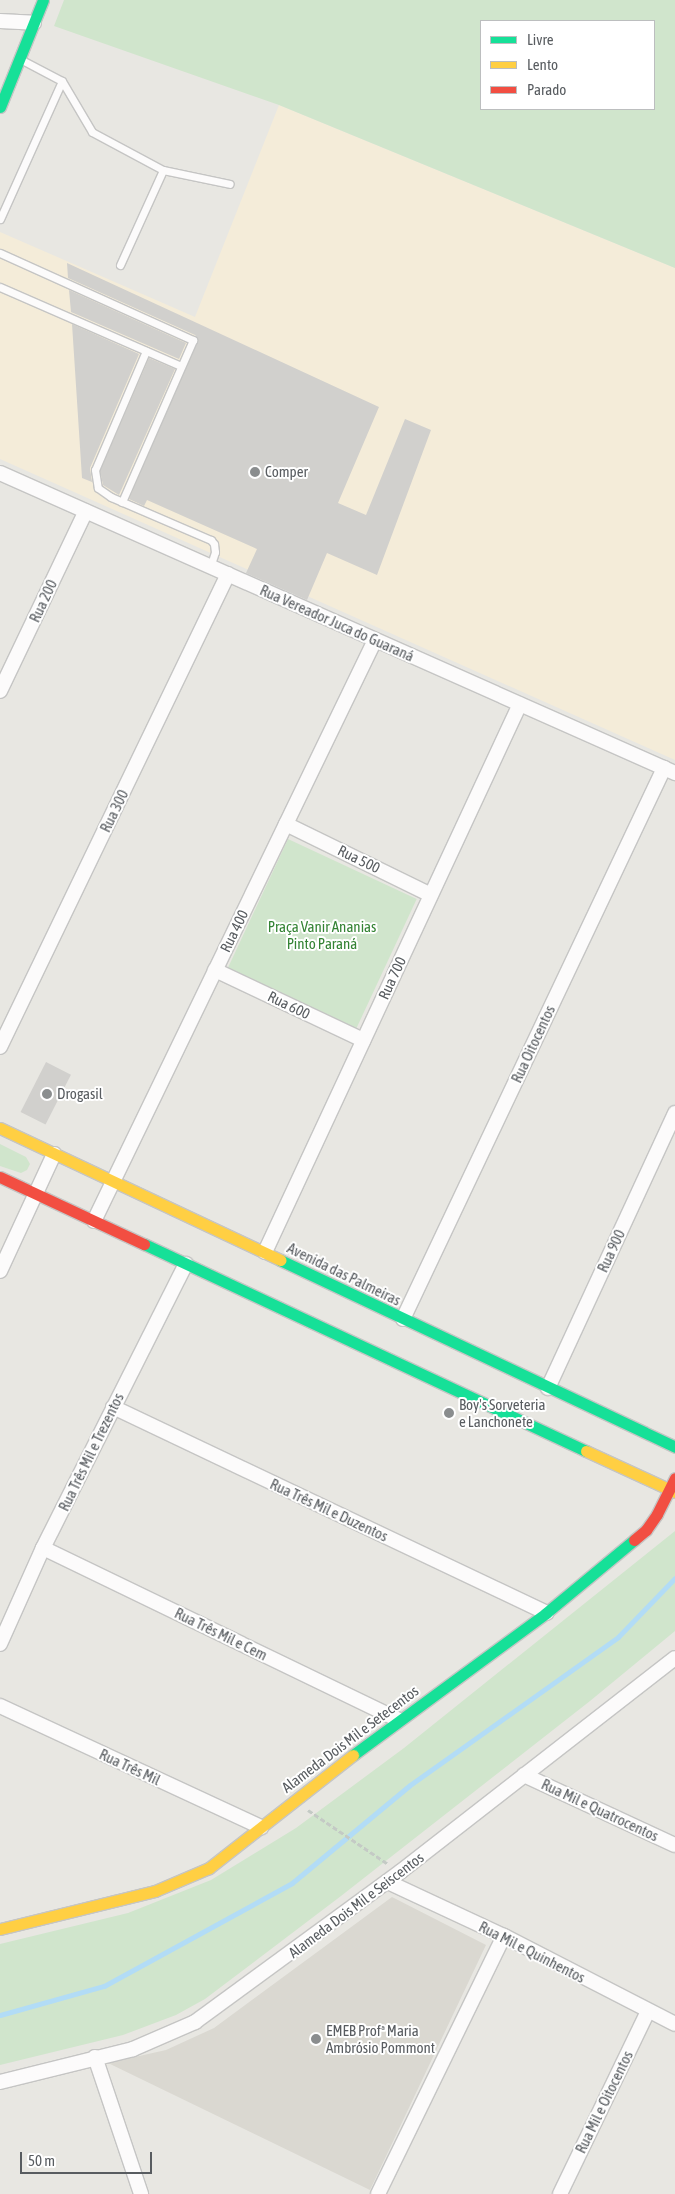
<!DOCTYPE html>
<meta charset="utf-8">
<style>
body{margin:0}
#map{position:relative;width:675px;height:2194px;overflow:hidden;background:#e8e7e2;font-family:"Asap Condensed",sans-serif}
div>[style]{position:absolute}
.commercial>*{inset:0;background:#f4ecd9}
.education>*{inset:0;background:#dad8d1}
.green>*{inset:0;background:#d0e5cc;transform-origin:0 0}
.stream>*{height:5px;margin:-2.5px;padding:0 2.5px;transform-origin:2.5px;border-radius:2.5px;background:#b2dcf6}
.building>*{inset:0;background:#d1d0cd;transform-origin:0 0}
.path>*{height:3px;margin-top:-1.5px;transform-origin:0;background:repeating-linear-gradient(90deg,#c4cac5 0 5px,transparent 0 7.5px)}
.roads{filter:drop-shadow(1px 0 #c5c5c4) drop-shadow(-1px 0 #c5c5c4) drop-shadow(0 1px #c5c5c4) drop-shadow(0 -1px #c5c5c4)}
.lane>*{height:7px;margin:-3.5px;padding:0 3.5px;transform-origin:3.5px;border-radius:3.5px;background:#fcfbfb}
.street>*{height:14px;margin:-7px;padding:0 7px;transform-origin:7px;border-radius:7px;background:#fcfbfb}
.fast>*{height:11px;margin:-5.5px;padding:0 5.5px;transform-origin:5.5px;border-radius:5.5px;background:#16e098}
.slow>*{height:11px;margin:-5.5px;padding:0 5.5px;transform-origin:5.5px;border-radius:5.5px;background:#ffcf43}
.jam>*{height:11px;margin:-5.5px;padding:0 5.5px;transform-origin:5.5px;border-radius:5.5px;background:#f24e42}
.dots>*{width:14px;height:14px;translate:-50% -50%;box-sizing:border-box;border:2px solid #fff;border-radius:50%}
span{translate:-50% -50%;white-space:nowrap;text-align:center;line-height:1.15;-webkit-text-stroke:4px #fff;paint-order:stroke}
.poi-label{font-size:15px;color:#585c60}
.left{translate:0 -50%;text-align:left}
.street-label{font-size:15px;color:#585c60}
.park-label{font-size:15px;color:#348334}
.legend{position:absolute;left:480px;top:20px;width:175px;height:90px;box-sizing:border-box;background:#fff;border:1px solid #bcbebf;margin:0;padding:6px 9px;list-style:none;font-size:15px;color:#585c60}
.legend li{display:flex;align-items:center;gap:10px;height:25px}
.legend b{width:25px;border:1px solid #bcbebf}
.scale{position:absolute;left:20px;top:2152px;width:132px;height:22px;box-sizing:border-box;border:2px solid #585c60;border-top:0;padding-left:6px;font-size:15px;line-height:18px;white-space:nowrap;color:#585c60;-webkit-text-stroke:4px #fff;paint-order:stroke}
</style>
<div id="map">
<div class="commercial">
<div style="clip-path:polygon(279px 105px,675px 268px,675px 760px,0 459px,0 232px,195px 317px)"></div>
</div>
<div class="education">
<div style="clip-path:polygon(392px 1897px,486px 1945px,370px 2190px,108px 2063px,166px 2050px,214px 2028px)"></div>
</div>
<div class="green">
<div style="clip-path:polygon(evenodd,64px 0,675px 0,675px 268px,279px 105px,54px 26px,64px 0,481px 21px,654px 21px,654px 109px,481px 109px,481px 21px)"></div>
<div style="left:288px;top:839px;width:142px;height:144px;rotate:25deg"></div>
<div style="clip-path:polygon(0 1144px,26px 1157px,30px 1164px,27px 1170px,21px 1173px,0 1166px)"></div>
<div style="clip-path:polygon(675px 1531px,675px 1631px,590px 1701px,341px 1896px,205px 1999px,176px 2015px,123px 2035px,0 2065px,0 1944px,128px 1913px,211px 1880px,296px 1828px,404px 1748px)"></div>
</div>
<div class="stream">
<div style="left:0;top:2015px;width:108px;rotate:-15.6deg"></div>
<div style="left:104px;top:1986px;width:214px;rotate:-28.7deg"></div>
<div style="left:292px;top:1883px;width:153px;rotate:-39.7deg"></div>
<div style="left:410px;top:1785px;width:255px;rotate:-35.4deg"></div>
<div style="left:618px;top:1637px;width:82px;rotate:-46deg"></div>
</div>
<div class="building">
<div style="clip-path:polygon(67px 263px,379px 407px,338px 503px,366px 515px,405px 419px,431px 430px,377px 575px,327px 553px,307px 600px,246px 573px,257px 549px,147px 500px,144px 506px,129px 499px,198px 339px,195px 335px,68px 278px)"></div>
<div style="clip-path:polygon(69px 290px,186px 343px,179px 359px,71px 312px)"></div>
<div style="clip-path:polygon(72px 324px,139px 354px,90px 468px,92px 482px,82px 478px)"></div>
<div style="clip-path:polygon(149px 358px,175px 369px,119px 495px,103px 485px,100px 471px)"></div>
<div style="left:46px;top:1062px;width:28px;height:56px;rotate:27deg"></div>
</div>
<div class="path">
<div style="left:308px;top:1810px;width:97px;rotate:34deg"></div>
</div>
<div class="roads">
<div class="lane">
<div style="left:20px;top:59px;width:47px;rotate:27.6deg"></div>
<div style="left:62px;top:81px;width:59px;rotate:59.5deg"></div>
<div style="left:92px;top:132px;width:81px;rotate:28.2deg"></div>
<div style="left:163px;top:170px;width:68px;rotate:11.8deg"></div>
<div style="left:0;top:219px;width:151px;rotate:-65.8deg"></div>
<div style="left:0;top:253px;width:212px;rotate:24.3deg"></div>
<div style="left:193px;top:340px;width:177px;rotate:113.7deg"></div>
<div style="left:120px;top:265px;width:104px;rotate:-65.6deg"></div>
<div style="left:0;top:287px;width:197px;rotate:23.6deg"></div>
<div style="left:146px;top:351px;width:129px;rotate:113.2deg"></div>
<div style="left:95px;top:470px;width:18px;rotate:81deg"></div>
<div style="left:98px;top:488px;width:16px;rotate:35deg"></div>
<div style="left:111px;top:497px;width:109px;rotate:23.3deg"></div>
<div style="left:211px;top:540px;width:5px;rotate:53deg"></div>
<div style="left:214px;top:544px;width:8px;rotate:83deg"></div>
<div style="left:215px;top:552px;width:16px;rotate:108deg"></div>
</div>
<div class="street">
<div style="left:0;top:21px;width:34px;rotate:3deg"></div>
<div style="left:0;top:473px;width:739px;rotate:23.96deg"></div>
<div style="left:0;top:691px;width:199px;rotate:-64.5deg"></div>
<div style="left:286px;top:824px;width:161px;rotate:26.1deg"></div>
<div style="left:215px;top:970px;width:164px;rotate:25.3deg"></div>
<div style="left:0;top:1047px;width:525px;rotate:-64.26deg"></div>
<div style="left:94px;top:1221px;width:645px;rotate:-64.19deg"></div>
<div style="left:265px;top:1252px;width:604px;rotate:-65.05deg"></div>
<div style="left:0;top:1271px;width:129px;rotate:-65.2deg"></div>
<div style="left:403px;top:1319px;width:610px;rotate:-64.65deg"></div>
<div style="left:548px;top:1388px;width:303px;rotate:-65.2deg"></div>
<div style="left:113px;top:1407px;width:480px;rotate:25.4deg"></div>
<div style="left:43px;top:1548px;width:395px;rotate:25.8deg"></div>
<div style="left:0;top:1644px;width:105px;rotate:-65.9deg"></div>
<div style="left:43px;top:1548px;width:318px;rotate:-63.3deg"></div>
<div style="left:0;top:1706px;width:288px;rotate:24.9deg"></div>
<div style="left:524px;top:1775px;width:166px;rotate:24.9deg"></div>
<div style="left:388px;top:1882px;width:128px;rotate:25deg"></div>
<div style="left:504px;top:1936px;width:192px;rotate:27.2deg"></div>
<div style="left:95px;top:2057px;width:145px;rotate:71.4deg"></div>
<div style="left:0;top:2082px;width:137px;rotate:-13.9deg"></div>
<div style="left:133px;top:2049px;width:68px;rotate:-23.5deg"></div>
<div style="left:195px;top:2022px;width:254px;rotate:-36.2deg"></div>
<div style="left:400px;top:1872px;width:348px;rotate:-37.9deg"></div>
<div style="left:378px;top:2194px;width:287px;rotate:-64deg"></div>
<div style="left:560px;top:2194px;width:203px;rotate:-64.3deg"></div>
</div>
<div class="fast">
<div style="left:0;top:107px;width:115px;rotate:-68.1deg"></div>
<div style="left:144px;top:1244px;width:488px;rotate:25.1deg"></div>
<div style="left:280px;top:1260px;width:437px;rotate:25.3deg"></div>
<div style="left:353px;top:1755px;width:240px;rotate:-36.3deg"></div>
<div style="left:546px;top:1613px;width:114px;rotate:-39.7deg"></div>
</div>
<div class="slow">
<div style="left:0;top:1128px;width:310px;rotate:25.2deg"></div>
<div style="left:586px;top:1451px;width:98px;rotate:24.7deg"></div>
<div style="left:0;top:1929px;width:160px;rotate:-13.8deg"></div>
<div style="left:155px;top:1891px;width:59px;rotate:-23.1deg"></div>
<div style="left:209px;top:1868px;width:183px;rotate:-38.1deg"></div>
</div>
<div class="jam">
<div style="left:0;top:1177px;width:159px;rotate:25deg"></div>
<div style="left:634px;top:1540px;width:16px;rotate:-40deg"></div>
<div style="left:646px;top:1530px;width:19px;rotate:-55deg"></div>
<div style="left:657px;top:1514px;width:40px;rotate:-63.4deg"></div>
</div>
</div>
<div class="dots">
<div style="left:255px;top:472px;background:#8a8d8e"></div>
<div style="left:47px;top:1094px;background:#8a8d8e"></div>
<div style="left:449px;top:1413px;background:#8a8d8e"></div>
<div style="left:316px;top:2039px;background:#8a8d8e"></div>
</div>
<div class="poi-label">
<span class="left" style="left:265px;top:472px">Comper</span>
<span class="left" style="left:57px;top:1094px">Drogasil</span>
<span class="left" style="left:459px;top:1413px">Boy's Sorveteria<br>e Lanchonete</span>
<span class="left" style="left:326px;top:2039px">EMEB Profª Maria<br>Ambrósio Pommont</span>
</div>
<div class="street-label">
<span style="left:43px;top:601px;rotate:-65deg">Rua 200</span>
<span style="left:337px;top:623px;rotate:24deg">Rua Vereador Juca do Guaraná</span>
<span style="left:114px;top:811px;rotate:-64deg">Rua 300</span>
<span style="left:359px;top:859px;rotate:26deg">Rua 500</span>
<span style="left:234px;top:931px;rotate:-64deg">Rua 400</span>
<span style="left:392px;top:978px;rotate:-65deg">Rua 700</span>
<span style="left:289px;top:1005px;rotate:26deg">Rua 600</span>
<span style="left:533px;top:1044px;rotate:-65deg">Rua Oitocentos</span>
<span style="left:611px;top:1251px;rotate:-65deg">Rua 900</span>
<span style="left:344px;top:1274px;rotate:26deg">Avenida das Palmeiras</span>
<span style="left:91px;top:1452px;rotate:-64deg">Rua Três Mil e Trezentos</span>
<span style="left:329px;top:1510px;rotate:25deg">Rua Três Mil e Duzentos</span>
<span style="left:221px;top:1634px;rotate:26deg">Rua Três Mil e Cem</span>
<span style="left:350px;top:1739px;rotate:-37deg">Alameda Dois Mil e Setecentos</span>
<span style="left:130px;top:1767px;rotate:25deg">Rua Três Mil</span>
<span style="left:600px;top:1810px;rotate:25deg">Rua Mil e Quatrocentos</span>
<span style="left:356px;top:1905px;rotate:-37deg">Alameda Dois Mil e Seiscentos</span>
<span style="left:532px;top:1952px;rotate:27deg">Rua Mil e Quinhentos</span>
<span style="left:604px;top:2102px;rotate:-64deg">Rua Mil e Oitocentos</span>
</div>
<div class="park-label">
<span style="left:322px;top:935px">Praça Vanir Ananias<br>Pinto Paraná</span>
</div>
<ul class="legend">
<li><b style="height:6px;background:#16e098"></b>Livre</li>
<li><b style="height:6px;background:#ffcf43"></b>Lento</li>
<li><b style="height:6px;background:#f24e42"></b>Parado</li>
</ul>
<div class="scale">50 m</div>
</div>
